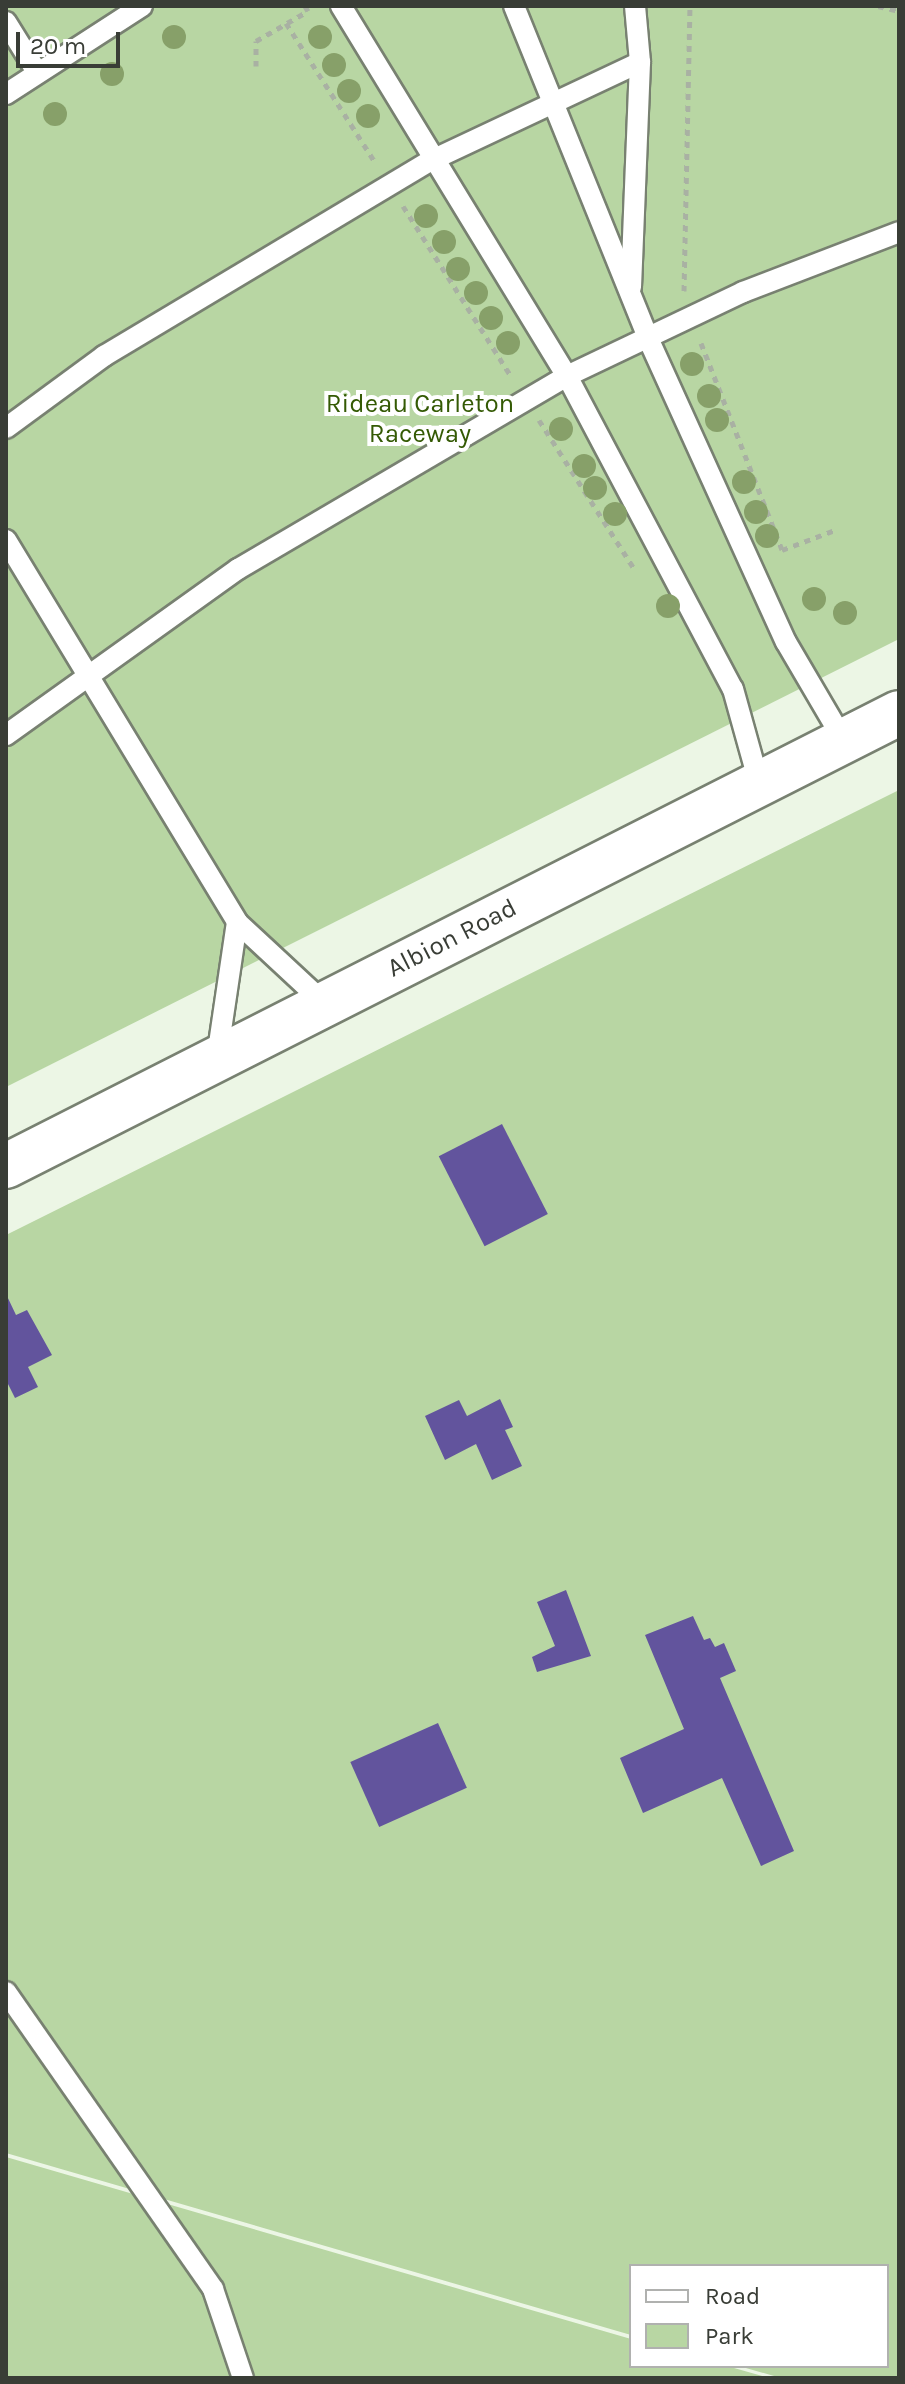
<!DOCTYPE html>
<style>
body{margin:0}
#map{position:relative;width:905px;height:2384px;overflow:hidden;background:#ecf6e5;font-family:Karla,sans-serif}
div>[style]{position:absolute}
.green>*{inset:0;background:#b8d6a3}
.building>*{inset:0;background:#62549d;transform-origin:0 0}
.path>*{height:5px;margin-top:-2.5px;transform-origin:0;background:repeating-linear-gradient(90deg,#a9b1a3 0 6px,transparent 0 12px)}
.roads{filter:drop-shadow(2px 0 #788171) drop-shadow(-2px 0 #788171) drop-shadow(0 2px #788171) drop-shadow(0 -2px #788171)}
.lane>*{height:20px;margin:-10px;padding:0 10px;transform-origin:10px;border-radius:10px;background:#fff}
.secondary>*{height:44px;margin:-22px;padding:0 22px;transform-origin:22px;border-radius:22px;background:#fff}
.trees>*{width:24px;height:24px;margin:-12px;border-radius:50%;background:#87a069}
span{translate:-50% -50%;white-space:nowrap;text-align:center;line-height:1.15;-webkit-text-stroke:8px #fff;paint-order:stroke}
.park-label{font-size:26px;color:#345a04}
.street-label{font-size:26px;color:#393d36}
.frame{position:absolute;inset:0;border:8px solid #393d36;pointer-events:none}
.legend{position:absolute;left:629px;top:2264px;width:260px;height:104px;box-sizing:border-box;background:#fff;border:2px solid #b0b1af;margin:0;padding:10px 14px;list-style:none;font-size:24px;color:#393d36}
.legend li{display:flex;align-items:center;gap:16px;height:40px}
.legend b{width:40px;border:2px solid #b0b1af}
.scale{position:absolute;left:16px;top:32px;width:104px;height:36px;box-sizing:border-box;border:4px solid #393d36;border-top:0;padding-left:10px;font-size:24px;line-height:28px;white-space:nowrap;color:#393d36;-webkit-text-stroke:6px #fff;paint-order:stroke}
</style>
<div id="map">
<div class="green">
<div style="clip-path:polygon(6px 6px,899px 6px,899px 639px,6px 1087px)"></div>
<div style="clip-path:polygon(899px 790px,899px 2378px,781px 2378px,739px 2366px,887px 2366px,887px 2266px,631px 2266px,631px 2335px,6px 2153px,6px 1235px)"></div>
<div style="clip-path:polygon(6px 2157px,631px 2339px,631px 2366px,727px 2366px,769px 2378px,6px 2378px)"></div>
</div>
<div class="building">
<div style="left:502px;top:1124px;width:101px;height:71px;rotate:63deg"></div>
<div style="clip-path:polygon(6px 1294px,16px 1315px,27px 1310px,52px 1355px,28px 1367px,38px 1387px,15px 1398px,6px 1380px)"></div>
<div style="clip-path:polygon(500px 1399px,513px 1427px,505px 1430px,522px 1466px,492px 1480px,476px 1444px,445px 1460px,425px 1416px,459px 1400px,467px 1416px)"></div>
<div style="clip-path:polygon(566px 1590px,591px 1656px,537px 1672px,532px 1657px,555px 1646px,537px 1602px)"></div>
<div style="clip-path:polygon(693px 1616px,704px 1640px,710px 1638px,715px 1647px,724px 1643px,736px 1671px,720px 1678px,794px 1851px,761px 1866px,722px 1778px,643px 1813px,620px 1758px,684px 1729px,645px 1635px)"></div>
<div style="left:438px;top:1723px;width:71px;height:96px;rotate:66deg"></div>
</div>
<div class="path">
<div style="left:878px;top:6px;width:22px;rotate:13deg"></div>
<div style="left:286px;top:23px;width:167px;rotate:57.4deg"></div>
<div style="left:256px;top:66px;width:25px;rotate:-90deg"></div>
<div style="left:256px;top:41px;width:60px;rotate:-30deg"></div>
<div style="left:308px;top:11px;width:6px;rotate:-121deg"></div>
<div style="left:403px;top:206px;width:201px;rotate:57.6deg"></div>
<div style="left:684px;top:291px;width:285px;rotate:-88.8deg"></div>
<div style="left:701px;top:343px;width:222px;rotate:68.6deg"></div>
<div style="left:782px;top:550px;width:57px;rotate:-20.7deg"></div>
<div style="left:539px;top:420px;width:178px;rotate:57.4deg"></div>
</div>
<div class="roads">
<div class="lane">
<div style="left:341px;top:6px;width:434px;rotate:58.6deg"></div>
<div style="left:567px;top:376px;width:354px;rotate:62.1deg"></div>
<div style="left:733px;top:689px;width:98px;rotate:74.5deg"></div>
<div style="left:514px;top:6px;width:356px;rotate:68deg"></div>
<div style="left:647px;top:336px;width:336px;rotate:65.6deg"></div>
<div style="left:786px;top:642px;width:115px;rotate:59.6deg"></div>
<div style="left:6px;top:22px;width:59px;rotate:58.2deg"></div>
<div style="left:6px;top:94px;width:162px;rotate:-32.9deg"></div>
<div style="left:631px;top:287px;width:225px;rotate:-87.7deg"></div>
<div style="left:640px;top:62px;width:56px;rotate:-95.1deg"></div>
<div style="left:6px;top:428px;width:122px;rotate:-36.3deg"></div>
<div style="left:104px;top:356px;width:380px;rotate:-30.9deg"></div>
<div style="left:430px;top:161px;width:232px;rotate:-25.2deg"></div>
<div style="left:6px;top:540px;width:446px;rotate:58.8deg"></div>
<div style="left:237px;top:922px;width:136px;rotate:98.4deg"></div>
<div style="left:6px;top:735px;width:285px;rotate:-35.6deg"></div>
<div style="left:238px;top:569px;width:381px;rotate:-30.4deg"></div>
<div style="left:567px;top:376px;width:195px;rotate:-25.5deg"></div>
<div style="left:743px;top:292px;width:167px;rotate:-21deg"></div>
<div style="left:237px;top:922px;width:117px;rotate:42.9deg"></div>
<div style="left:6px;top:1992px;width:362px;rotate:55.1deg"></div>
<div style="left:213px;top:2289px;width:94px;rotate:71.4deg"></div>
</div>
<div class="secondary">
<div style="left:6px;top:1166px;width:1001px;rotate:-26.9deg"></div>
</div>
</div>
<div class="trees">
<div style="left:174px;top:37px"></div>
<div style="left:320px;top:37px"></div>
<div style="left:334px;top:65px"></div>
<div style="left:112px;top:74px"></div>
<div style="left:349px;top:91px"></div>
<div style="left:55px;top:114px"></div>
<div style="left:368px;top:116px"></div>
<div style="left:426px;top:216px"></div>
<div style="left:444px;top:242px"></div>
<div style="left:458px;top:269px"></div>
<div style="left:476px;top:293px"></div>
<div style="left:491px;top:318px"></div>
<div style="left:508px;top:343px"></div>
<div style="left:692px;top:364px"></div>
<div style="left:709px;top:396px"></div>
<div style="left:717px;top:420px"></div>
<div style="left:561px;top:429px"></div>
<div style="left:584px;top:466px"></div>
<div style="left:744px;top:482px"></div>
<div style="left:595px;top:488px"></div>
<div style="left:756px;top:512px"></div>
<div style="left:615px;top:514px"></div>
<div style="left:767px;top:536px"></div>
<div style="left:814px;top:599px"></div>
<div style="left:668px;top:606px"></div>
<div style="left:845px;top:613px"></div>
</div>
<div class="park-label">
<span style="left:420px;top:419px">Rideau Carleton<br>Raceway</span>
</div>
<div class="street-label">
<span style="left:452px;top:938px;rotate:-27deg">Albion Road</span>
</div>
<div class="frame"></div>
<ul class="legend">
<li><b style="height:10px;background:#fff"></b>Road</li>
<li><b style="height:22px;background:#b8d6a3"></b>Park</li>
</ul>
<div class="scale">20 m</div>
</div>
